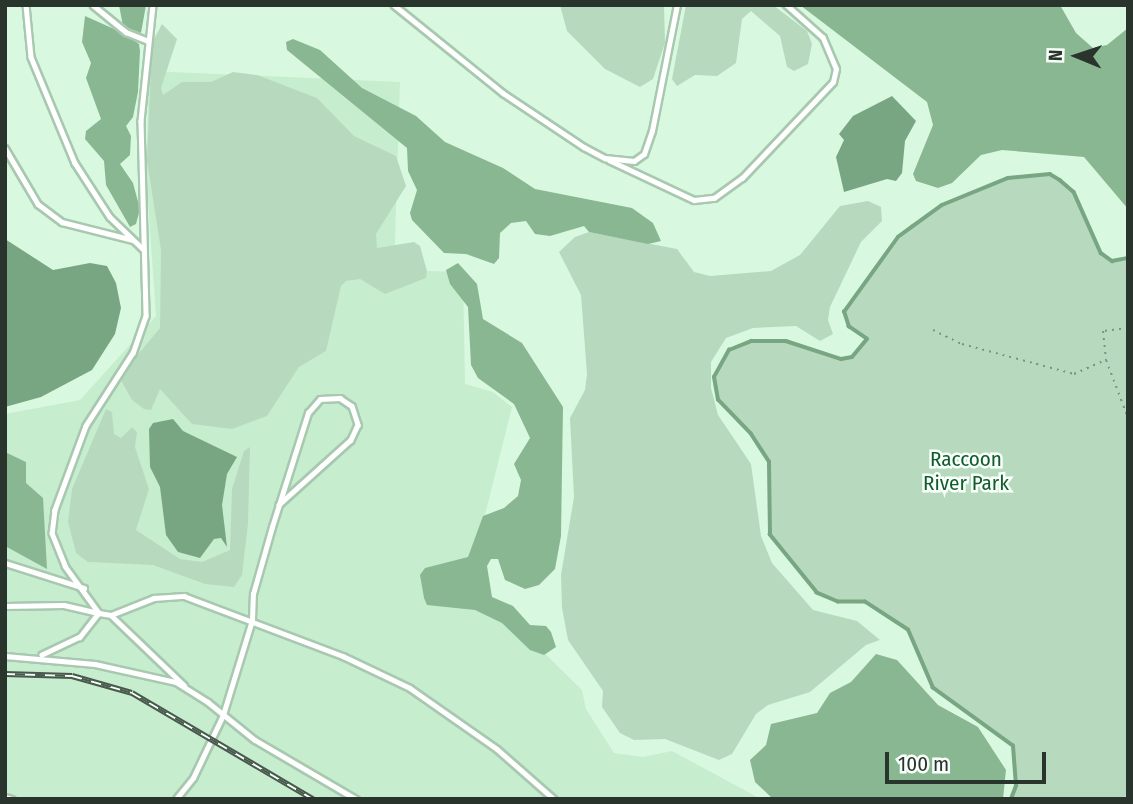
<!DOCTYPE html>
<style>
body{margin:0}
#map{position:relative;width:1133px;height:804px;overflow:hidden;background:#d8f9df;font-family:"Fira Sans Condensed",sans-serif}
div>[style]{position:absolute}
.built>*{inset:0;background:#c7edcf}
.green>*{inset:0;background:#b7dabe}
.forest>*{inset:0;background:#88b792}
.water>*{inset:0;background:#78a682}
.stream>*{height:3.5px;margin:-1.75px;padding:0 1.75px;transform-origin:1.75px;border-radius:1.75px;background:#78a682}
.path>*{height:2px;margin-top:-1px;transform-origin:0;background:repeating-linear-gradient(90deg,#7d9382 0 2px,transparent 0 7px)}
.roads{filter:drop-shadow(2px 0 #a8c8af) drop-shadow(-2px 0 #a8c8af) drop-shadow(0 2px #a8c8af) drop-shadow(0 -2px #a8c8af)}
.service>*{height:4.5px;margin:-2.25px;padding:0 2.25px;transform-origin:2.25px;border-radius:2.25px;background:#fff}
.rail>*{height:6px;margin-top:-3px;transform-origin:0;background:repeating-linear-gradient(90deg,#f8fef9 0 10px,#48584c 0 20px);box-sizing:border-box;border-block:2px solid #48584c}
span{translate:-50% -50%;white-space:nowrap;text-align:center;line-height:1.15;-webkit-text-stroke:5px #f8fef9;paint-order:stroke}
.park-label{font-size:21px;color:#115b2d}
.frame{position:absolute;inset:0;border:7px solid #29352c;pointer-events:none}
.north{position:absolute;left:1042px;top:21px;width:70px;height:70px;-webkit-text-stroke:5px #f8fef9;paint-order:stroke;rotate:272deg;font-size:19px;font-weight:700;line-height:28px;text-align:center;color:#29352c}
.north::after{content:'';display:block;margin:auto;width:24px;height:32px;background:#29352c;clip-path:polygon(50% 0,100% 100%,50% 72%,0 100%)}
.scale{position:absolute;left:885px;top:752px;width:161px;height:32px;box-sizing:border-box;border:4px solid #29352c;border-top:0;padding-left:9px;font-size:21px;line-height:24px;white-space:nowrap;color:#29352c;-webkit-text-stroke:5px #f8fef9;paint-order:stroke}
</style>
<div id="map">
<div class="built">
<div style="clip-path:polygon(149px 71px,400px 82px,394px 270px,463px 272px,465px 384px,493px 392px,512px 407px,469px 579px,582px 690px,586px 709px,614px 753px,643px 757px,672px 751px,761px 799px,5px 799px,5px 414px,80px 400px,156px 316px,146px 173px)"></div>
</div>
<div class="green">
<div style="clip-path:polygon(560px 5px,664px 5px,665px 43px,653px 79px,640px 87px,605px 69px,567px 31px)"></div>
<div style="clip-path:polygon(686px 5px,773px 5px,807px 31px,812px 44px,808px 64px,794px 71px,787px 67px,780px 36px,751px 11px,742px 19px,736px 63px,717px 76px,695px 75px,677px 86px,672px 79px)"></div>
<div style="clip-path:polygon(162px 24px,177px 39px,161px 88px,163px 95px,182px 82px,211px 82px,233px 72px,257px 75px,317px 98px,354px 136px,396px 156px,406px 186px,376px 234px,377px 248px,414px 242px,420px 246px,427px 271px,426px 278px,385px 294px,360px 279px,346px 281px,341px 286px,326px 351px,299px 367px,267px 416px,232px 429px,192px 424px,160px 389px,151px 410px,144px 409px,132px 400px,119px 377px,160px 328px,161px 250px,147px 161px,152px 43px)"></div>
<div style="clip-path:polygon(1050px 174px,1074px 192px,1101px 253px,1112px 261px,1128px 258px,1128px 799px,1011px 799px,1016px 786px,1013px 746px,933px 688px,908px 630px,866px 602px,838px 602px,817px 593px,770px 535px,769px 462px,751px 434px,718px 400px,714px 388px,714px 377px,729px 350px,751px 341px,786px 341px,841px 359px,852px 357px,867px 338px,849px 327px,844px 312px,910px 225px,969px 192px,1008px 178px)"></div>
<div style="clip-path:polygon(868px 201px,881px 207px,882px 221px,861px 242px,830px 307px,828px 320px,833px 334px,820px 341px,796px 326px,753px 328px,726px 338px,711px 362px,711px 388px,718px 415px,751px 464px,761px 536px,772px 563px,813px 610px,857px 621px,880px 640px,866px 645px,810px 692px,768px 705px,756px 714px,732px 754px,719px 760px,665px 739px,634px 740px,620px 733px,602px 707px,603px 691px,568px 640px,562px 608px,561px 575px,574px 497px,570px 418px,585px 390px,587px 374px,581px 295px,559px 252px,575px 237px,589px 232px,677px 249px,694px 272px,710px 276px,771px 271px,800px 255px,840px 206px)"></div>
<div style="clip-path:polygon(106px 409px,112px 412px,114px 434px,121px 438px,132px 427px,137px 432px,135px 447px,149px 489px,136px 530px,180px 559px,202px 562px,230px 550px,232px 489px,244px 451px,250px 447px,248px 524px,242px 575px,234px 587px,205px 584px,153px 565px,88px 562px,76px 553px,68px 522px,72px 489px)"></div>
</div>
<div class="forest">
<div style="clip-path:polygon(119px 5px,146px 5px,141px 33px,123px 26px)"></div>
<div style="clip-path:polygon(800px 5px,1060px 5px,1076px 33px,1093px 48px,1107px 45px,1128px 28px,1128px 209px,1084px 157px,1002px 150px,981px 155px,952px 183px,938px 188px,916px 181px,913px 174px,933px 125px,927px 102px)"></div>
<div style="clip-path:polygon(85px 16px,123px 33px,139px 44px,140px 51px,138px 92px,133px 117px,126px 126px,131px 136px,130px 155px,120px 164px,133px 183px,140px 209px,136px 224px,130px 227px,106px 185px,104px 161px,85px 139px,86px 131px,101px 119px,86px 78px,91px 63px,82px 42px)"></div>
<div style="clip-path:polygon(293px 39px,320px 50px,362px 88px,416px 116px,445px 142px,503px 168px,535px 189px,632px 208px,653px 223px,661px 241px,648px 244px,589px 232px,584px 226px,550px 236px,535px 234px,526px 221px,511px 223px,500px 233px,499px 258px,494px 264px,466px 254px,444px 253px,412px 220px,410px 213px,417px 190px,408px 171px,407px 148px,287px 50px,286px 42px)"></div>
<div style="clip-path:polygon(458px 263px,477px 284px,483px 319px,522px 343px,563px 407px,561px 536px,555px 569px,539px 585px,525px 589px,505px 580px,498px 559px,491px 559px,487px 566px,492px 597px,513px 606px,530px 625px,546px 626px,551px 632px,556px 647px,544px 655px,530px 650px,502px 623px,475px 610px,427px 605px,424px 598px,420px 575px,425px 568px,468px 557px,483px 516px,504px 508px,518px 496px,521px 480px,514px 464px,530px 438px,514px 404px,478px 378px,471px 365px,468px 307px,450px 284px,446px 270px)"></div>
<div style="clip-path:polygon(5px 452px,26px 462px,26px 483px,43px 498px,47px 569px,5px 546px)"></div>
<div style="clip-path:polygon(876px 654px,897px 660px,938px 705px,978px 727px,1006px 770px,1003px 799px,773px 799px,755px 782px,750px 760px,766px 745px,771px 724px,817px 713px,830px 693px,851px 682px)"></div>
</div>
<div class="water">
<div style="clip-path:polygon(892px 96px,916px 121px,905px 141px,902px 173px,896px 181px,887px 179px,844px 192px,836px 157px,844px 140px,839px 134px,853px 116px)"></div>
<div style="clip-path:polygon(5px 239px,53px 270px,90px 263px,107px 266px,116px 283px,121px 308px,115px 334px,92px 370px,41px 397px,5px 407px)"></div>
<div style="clip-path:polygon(173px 419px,183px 431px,237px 457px,227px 474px,222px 505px,227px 547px,221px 538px,214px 539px,200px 558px,178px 552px,166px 535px,160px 487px,150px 467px,149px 429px,153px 423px)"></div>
</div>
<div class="stream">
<div style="left:1011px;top:799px;width:14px;rotate:-69deg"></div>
<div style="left:1016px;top:786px;width:40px;rotate:-94.3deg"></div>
<div style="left:1013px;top:746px;width:99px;rotate:-144.1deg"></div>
<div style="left:933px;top:688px;width:63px;rotate:-113.3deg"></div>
<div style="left:908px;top:630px;width:51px;rotate:-146.9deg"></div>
<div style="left:865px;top:602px;width:27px;rotate:180deg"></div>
<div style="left:838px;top:602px;width:23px;rotate:-157deg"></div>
<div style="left:817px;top:593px;width:75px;rotate:-129deg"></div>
<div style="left:770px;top:535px;width:73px;rotate:-90.8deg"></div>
<div style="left:769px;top:462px;width:33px;rotate:-123deg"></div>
<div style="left:751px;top:434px;width:47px;rotate:-134.1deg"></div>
<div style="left:718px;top:400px;width:23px;rotate:-100deg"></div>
<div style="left:714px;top:377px;width:31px;rotate:-61deg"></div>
<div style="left:729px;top:350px;width:24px;rotate:-22deg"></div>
<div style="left:751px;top:341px;width:35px"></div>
<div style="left:786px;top:341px;width:58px;rotate:18.1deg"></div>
<div style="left:841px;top:359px;width:11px;rotate:-10deg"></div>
<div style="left:852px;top:357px;width:23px;rotate:-50deg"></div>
<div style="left:867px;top:339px;width:22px;rotate:-146deg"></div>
<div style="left:849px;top:327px;width:16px;rotate:-108deg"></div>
<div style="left:844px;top:312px;width:92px;rotate:-54.2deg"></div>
<div style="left:898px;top:237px;width:54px;rotate:-36deg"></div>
<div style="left:942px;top:205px;width:71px;rotate:-22.2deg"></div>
<div style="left:1008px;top:178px;width:42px;rotate:-5.4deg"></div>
<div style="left:1050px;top:174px;width:12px;rotate:31deg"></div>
<div style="left:1060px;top:180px;width:18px;rotate:41deg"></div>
<div style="left:1074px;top:192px;width:67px;rotate:66.1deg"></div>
<div style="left:1101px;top:253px;width:14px;rotate:36deg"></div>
<div style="left:1112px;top:261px;width:16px;rotate:-11deg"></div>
</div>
<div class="path">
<div style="left:1128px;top:328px;width:25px;rotate:173deg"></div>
<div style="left:1103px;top:331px;width:29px;rotate:84deg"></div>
<div style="left:1106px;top:360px;width:62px;rotate:69.2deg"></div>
<div style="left:933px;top:330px;width:32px;rotate:26deg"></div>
<div style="left:962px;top:344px;width:116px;rotate:15deg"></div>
<div style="left:1074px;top:374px;width:35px;rotate:-24deg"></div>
</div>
<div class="roads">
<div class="service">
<div style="left:26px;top:5px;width:52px;rotate:84.5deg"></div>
<div style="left:31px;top:57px;width:115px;rotate:67.5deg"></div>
<div style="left:75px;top:163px;width:64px;rotate:57.1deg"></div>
<div style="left:110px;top:217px;width:46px;rotate:44.1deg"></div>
<div style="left:93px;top:5px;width:43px;rotate:39.3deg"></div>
<div style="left:126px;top:32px;width:24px;rotate:22deg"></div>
<div style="left:153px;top:5px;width:117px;rotate:95.9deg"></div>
<div style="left:141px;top:121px;width:195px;rotate:88.5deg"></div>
<div style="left:146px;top:316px;width:39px;rotate:109deg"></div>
<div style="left:133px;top:353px;width:87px;rotate:122.8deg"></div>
<div style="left:86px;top:426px;width:90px;rotate:110.3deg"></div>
<div style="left:55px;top:510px;width:23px;rotate:97deg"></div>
<div style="left:52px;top:533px;width:35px;rotate:68deg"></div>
<div style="left:65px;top:566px;width:58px;rotate:54.1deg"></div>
<div style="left:99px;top:613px;width:12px;rotate:9deg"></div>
<div style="left:111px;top:615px;width:46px;rotate:-21.6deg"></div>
<div style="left:154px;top:598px;width:30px;rotate:-4deg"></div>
<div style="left:184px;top:596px;width:170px;rotate:20.7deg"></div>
<div style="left:343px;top:656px;width:74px;rotate:25.5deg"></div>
<div style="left:410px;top:688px;width:106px;rotate:35deg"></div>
<div style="left:497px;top:749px;width:76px;rotate:41.3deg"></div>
<div style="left:394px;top:5px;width:140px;rotate:38.9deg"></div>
<div style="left:503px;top:93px;width:97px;rotate:33.7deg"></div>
<div style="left:584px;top:147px;width:24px;rotate:28deg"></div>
<div style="left:605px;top:158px;width:29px;rotate:6deg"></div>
<div style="left:634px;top:161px;width:12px;rotate:-35deg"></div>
<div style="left:644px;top:154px;width:24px;rotate:-71deg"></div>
<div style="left:652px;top:131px;width:128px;rotate:-78.8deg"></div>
<div style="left:5px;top:148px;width:65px;rotate:59.5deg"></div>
<div style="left:38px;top:204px;width:30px;rotate:37deg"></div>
<div style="left:62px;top:222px;width:73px;rotate:14.2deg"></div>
<div style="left:609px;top:160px;width:94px;rotate:25.2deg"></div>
<div style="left:694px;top:200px;width:20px;rotate:-6deg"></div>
<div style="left:714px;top:198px;width:34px;rotate:-36deg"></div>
<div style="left:742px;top:178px;width:132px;rotate:-46.5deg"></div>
<div style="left:833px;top:82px;width:13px;rotate:-77deg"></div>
<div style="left:836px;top:69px;width:34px;rotate:-113deg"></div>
<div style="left:823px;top:38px;width:50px;rotate:-138.3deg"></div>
<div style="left:5px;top:563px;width:83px;rotate:17.6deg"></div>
<div style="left:5px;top:606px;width:59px;rotate:-1deg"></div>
<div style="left:64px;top:605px;width:36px;rotate:13deg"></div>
<div style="left:99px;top:613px;width:31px;rotate:128deg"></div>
<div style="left:80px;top:637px;width:42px;rotate:154.7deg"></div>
<div style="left:112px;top:616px;width:100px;rotate:43.8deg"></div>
<div style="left:5px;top:656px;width:90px;rotate:5.1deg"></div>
<div style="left:95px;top:664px;width:83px;rotate:12.5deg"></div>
<div style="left:176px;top:682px;width:38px;rotate:32deg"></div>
<div style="left:208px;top:702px;width:60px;rotate:39deg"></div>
<div style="left:255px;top:740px;width:117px;rotate:30.3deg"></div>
<div style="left:5px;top:797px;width:7px;rotate:16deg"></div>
<div style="left:176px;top:799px;width:27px;rotate:-51deg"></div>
<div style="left:193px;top:778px;width:70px;rotate:-64.5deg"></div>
<div style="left:223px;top:715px;width:99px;rotate:-73deg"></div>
<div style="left:252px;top:620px;width:26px;rotate:-88deg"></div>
<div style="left:253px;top:594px;width:70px;rotate:-74.2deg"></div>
<div style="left:272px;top:527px;width:120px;rotate:-72.5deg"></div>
<div style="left:308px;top:413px;width:18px;rotate:-49deg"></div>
<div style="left:320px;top:399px;width:20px;rotate:-3deg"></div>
<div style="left:340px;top:398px;width:14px;rotate:34deg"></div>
<div style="left:352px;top:406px;width:20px;rotate:72deg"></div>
<div style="left:358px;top:425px;width:17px;rotate:115deg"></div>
<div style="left:351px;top:440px;width:97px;rotate:137.9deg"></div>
</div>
</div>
<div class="rail">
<div style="left:5px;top:674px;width:67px;rotate:1.7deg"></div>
<div style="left:72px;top:676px;width:62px;rotate:15.8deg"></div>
<div style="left:132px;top:693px;width:210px;rotate:30.4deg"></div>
</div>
<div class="park-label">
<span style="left:966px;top:471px">Raccoon<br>River Park</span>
</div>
<div class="frame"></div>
<div class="north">N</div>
<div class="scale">100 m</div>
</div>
